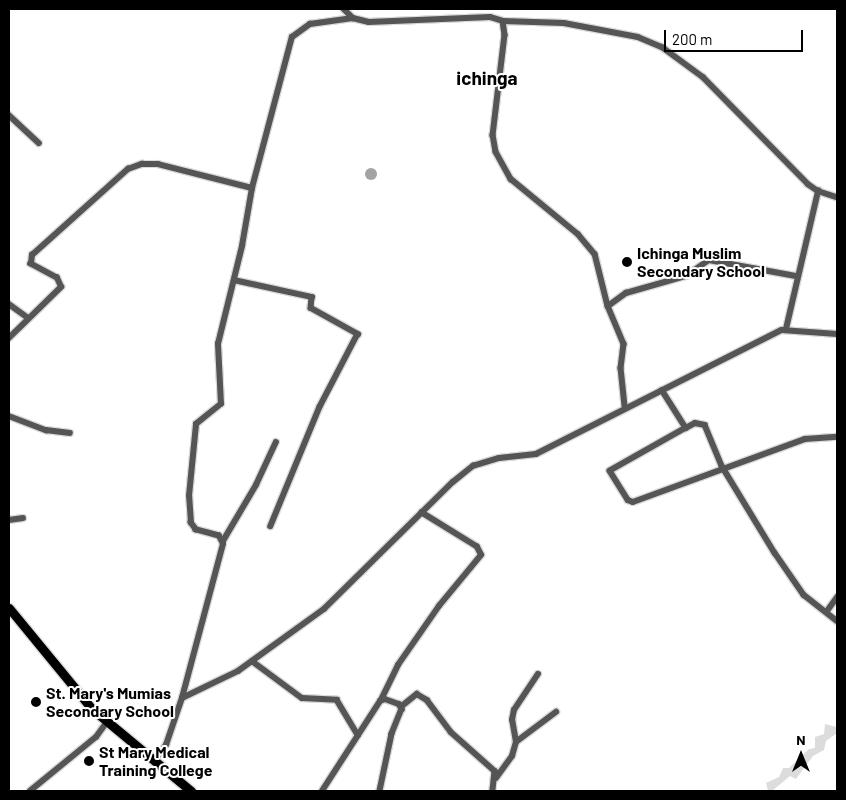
<!DOCTYPE html>
<style>
body{margin:0}
#map{position:relative;width:846px;height:800px;overflow:hidden;background:#fff;font-family:Barlow,sans-serif}
div>[style]{position:absolute}
.green>*{inset:0;background:#dcdcdc}
.water>*{inset:0;background:#a3a3a3}
.round{border-radius:50%}
.roads{filter:drop-shadow(1px 0 #dbdbdb) drop-shadow(-1px 0 #dbdbdb) drop-shadow(0 1px #dbdbdb) drop-shadow(0 -1px #dbdbdb)}
.minor>*{height:5.5px;margin:-2.75px;padding:0 2.75px;transform-origin:2.75px;border-radius:2.75px;background:#555}
.highway>*{height:9px;margin:-4.5px;padding:0 4.5px;transform-origin:4.5px;border-radius:4.5px;background:#000}
.dots>*{width:14px;height:14px;translate:-50% -50%;box-sizing:border-box;border:2px solid #fff;border-radius:50%}
span{translate:-50% -50%;white-space:nowrap;text-align:center;line-height:1.15;-webkit-text-stroke:4px #fff;paint-order:stroke}
.poi-label{font-size:16px;color:#000;font-weight:700}
.left{translate:0 -50%;text-align:left}
.quarter-label{font-size:19px;color:#000;font-weight:700}
.frame{position:absolute;inset:0;border:10px solid #000;pointer-events:none}
.north{position:absolute;left:776px;top:730px;width:50px;height:50px;-webkit-text-stroke:4px #fff;paint-order:stroke;rotate:0deg;font-size:14px;font-weight:700;line-height:20px;text-align:center;color:#000}
.north::after{content:'';display:block;margin:auto;width:18px;height:22px;background:#000;clip-path:polygon(50% 0,100% 100%,50% 72%,0 100%)}
.scale{position:absolute;left:664px;top:30px;width:139px;height:22px;box-sizing:border-box;border:2px solid #000;border-top:0;padding-left:6px;font-size:15px;line-height:18px;white-space:nowrap;color:#000;-webkit-text-stroke:4px #fff;paint-order:stroke}
</style>
<div id="map">
<div class="green">
<div style="clip-path:polygon(825px 724px,837px 727px,837px 733px,826px 741px,824px 750px,813px 756px,796px 779px,790px 776px,772px 791px,768px 791px,766px 783px,779px 777px,783px 768px,789px 768px,809px 749px,815px 748px,815px 737px,824px 734px)"></div>
</div>
<div class="water">
<div class="round" style="left:365px;top:168px;width:12px;height:12px"></div>
</div>
<div class="roads">
<div class="minor">
<div style="left:344px;top:9px;width:13px;rotate:45deg"></div>
<div style="left:353px;top:18px;width:16px;rotate:14deg"></div>
<div style="left:369px;top:22px;width:121px;rotate:-2.4deg"></div>
<div style="left:490px;top:17px;width:14px;rotate:17deg"></div>
<div style="left:503px;top:21px;width:14px;rotate:82deg"></div>
<div style="left:505px;top:35px;width:101px;rotate:96.8deg"></div>
<div style="left:493px;top:135px;width:17px;rotate:80deg"></div>
<div style="left:496px;top:152px;width:31px;rotate:61deg"></div>
<div style="left:511px;top:179px;width:87px;rotate:39.4deg"></div>
<div style="left:578px;top:234px;width:26px;rotate:50deg"></div>
<div style="left:595px;top:254px;width:54px;rotate:76deg"></div>
<div style="left:608px;top:306px;width:41px;rotate:67.2deg"></div>
<div style="left:624px;top:344px;width:24px;rotate:97deg"></div>
<div style="left:621px;top:368px;width:38px;rotate:84deg"></div>
<div style="left:503px;top:21px;width:61px;rotate:1.9deg"></div>
<div style="left:564px;top:23px;width:75px;rotate:10.7deg"></div>
<div style="left:638px;top:37px;width:26px;rotate:23deg"></div>
<div style="left:662px;top:47px;width:51px;rotate:36.2deg"></div>
<div style="left:703px;top:77px;width:150px;rotate:45.5deg"></div>
<div style="left:808px;top:184px;width:12px;rotate:35deg"></div>
<div style="left:818px;top:191px;width:20px;rotate:18deg"></div>
<div style="left:9px;top:115px;width:41px;rotate:43deg"></div>
<div style="left:234px;top:280px;width:80px;rotate:12.3deg"></div>
<div style="left:312px;top:297px;width:11px;rotate:95deg"></div>
<div style="left:311px;top:308px;width:54px;rotate:29deg"></div>
<div style="left:358px;top:334px;width:82px;rotate:117.5deg"></div>
<div style="left:320px;top:407px;width:129px;rotate:112.4deg"></div>
<div style="left:9px;top:304px;width:22px;rotate:36deg"></div>
<div style="left:608px;top:306px;width:22px;rotate:-36deg"></div>
<div style="left:626px;top:293px;width:62px;rotate:-15.8deg"></div>
<div style="left:686px;top:276px;width:28px;rotate:-35deg"></div>
<div style="left:709px;top:260px;width:88px;rotate:10.4deg"></div>
<div style="left:786px;top:329px;width:142px;rotate:-76.9deg"></div>
<div style="left:9px;top:338px;width:73px;rotate:-44.4deg"></div>
<div style="left:61px;top:287px;width:10px;rotate:-114deg"></div>
<div style="left:57px;top:278px;width:30px;rotate:-152deg"></div>
<div style="left:31px;top:264px;width:9px;rotate:-84deg"></div>
<div style="left:32px;top:255px;width:129px;rotate:-41.9deg"></div>
<div style="left:128px;top:169px;width:15px;rotate:-20deg"></div>
<div style="left:142px;top:164px;width:16px"></div>
<div style="left:158px;top:164px;width:97px;rotate:14.3deg"></div>
<div style="left:662px;top:390px;width:45px;rotate:57.7deg"></div>
<div style="left:686px;top:428px;width:10px;rotate:-29deg"></div>
<div style="left:695px;top:423px;width:10px;rotate:11deg"></div>
<div style="left:705px;top:425px;width:44px;rotate:67.5deg"></div>
<div style="left:722px;top:466px;width:102px;rotate:58.7deg"></div>
<div style="left:775px;top:553px;width:51px;rotate:55.4deg"></div>
<div style="left:804px;top:595px;width:42px;rotate:38.2deg"></div>
<div style="left:9px;top:416px;width:40px;rotate:21deg"></div>
<div style="left:46px;top:430px;width:24px;rotate:7deg"></div>
<div style="left:686px;top:428px;width:87px;rotate:150.5deg"></div>
<div style="left:610px;top:471px;width:34px;rotate:58deg"></div>
<div style="left:628px;top:500px;width:5px;rotate:22deg"></div>
<div style="left:633px;top:502px;width:183px;rotate:-20.1deg"></div>
<div style="left:805px;top:439px;width:32px;rotate:-4deg"></div>
<div style="left:9px;top:520px;width:14px;rotate:-8deg"></div>
<div style="left:223px;top:541px;width:65px;rotate:-59.5deg"></div>
<div style="left:256px;top:485px;width:47px;rotate:-65.1deg"></div>
<div style="left:827px;top:611px;width:17px;rotate:-54deg"></div>
<div style="left:252px;top:661px;width:62px;rotate:36.5deg"></div>
<div style="left:302px;top:698px;width:35px;rotate:3deg"></div>
<div style="left:337px;top:700px;width:41px;rotate:59deg"></div>
<div style="left:182px;top:698px;width:159px;rotate:-75.1deg"></div>
<div style="left:223px;top:544px;width:9px;rotate:-117deg"></div>
<div style="left:219px;top:536px;width:24px;rotate:-165deg"></div>
<div style="left:196px;top:530px;width:9px;rotate:-126deg"></div>
<div style="left:191px;top:523px;width:27px;rotate:-94deg"></div>
<div style="left:189px;top:496px;width:72px;rotate:-84.4deg"></div>
<div style="left:196px;top:424px;width:32px;rotate:-39deg"></div>
<div style="left:221px;top:404px;width:60px;rotate:-92.9deg"></div>
<div style="left:218px;top:344px;width:101px;rotate:-76.2deg"></div>
<div style="left:242px;top:246px;width:59px;rotate:-80.2deg"></div>
<div style="left:252px;top:188px;width:156px;rotate:-75.2deg"></div>
<div style="left:292px;top:37px;width:22px;rotate:-36deg"></div>
<div style="left:310px;top:24px;width:43px;rotate:-7.9deg"></div>
<div style="left:381px;top:700px;width:39px;rotate:-64deg"></div>
<div style="left:398px;top:665px;width:72px;rotate:-55.2deg"></div>
<div style="left:439px;top:606px;width:66px;rotate:-50.5deg"></div>
<div style="left:481px;top:555px;width:9px;rotate:-117deg"></div>
<div style="left:477px;top:547px;width:65px;rotate:-148.3deg"></div>
<div style="left:402px;top:706px;width:19px;rotate:-39deg"></div>
<div style="left:417px;top:694px;width:12px;rotate:31deg"></div>
<div style="left:427px;top:700px;width:40px;rotate:53deg"></div>
<div style="left:451px;top:732px;width:59px;rotate:41.6deg"></div>
<div style="left:495px;top:771px;width:20px;rotate:96deg"></div>
<div style="left:516px;top:742px;width:50px;rotate:-36.9deg"></div>
<div style="left:154px;top:762px;width:21px;rotate:-55deg"></div>
<div style="left:166px;top:745px;width:50px;rotate:-71.2deg"></div>
<div style="left:182px;top:698px;width:62px;rotate:-25.7deg"></div>
<div style="left:238px;top:671px;width:106px;rotate:-35.8deg"></div>
<div style="left:324px;top:609px;width:181px;rotate:-44.6deg"></div>
<div style="left:453px;top:482px;width:26px;rotate:-39deg"></div>
<div style="left:473px;top:466px;width:27px;rotate:-17deg"></div>
<div style="left:499px;top:458px;width:37px;rotate:-6deg"></div>
<div style="left:536px;top:454px;width:275px;rotate:-26.8deg"></div>
<div style="left:782px;top:330px;width:55px;rotate:4.2deg"></div>
<div style="left:496px;top:778px;width:27px;rotate:-54deg"></div>
<div style="left:512px;top:756px;width:15px;rotate:-74deg"></div>
<div style="left:516px;top:742px;width:22px;rotate:-100deg"></div>
<div style="left:512px;top:720px;width:10px;rotate:-79deg"></div>
<div style="left:514px;top:710px;width:43px;rotate:-56.3deg"></div>
<div style="left:30px;top:791px;width:85px;rotate:-39.3deg"></div>
<div style="left:96px;top:737px;width:17px;rotate:-54deg"></div>
<div style="left:322px;top:791px;width:107px;rotate:-57.2deg"></div>
<div style="left:380px;top:701px;width:5px;rotate:-22deg"></div>
<div style="left:385px;top:699px;width:15px;rotate:20deg"></div>
<div style="left:399px;top:704px;width:6px;rotate:59deg"></div>
<div style="left:402px;top:709px;width:27px;rotate:112deg"></div>
<div style="left:392px;top:734px;width:58px;rotate:101.9deg"></div>
</div>
<div class="highway">
<div style="left:9px;top:608px;width:129px;rotate:50.6deg"></div>
<div style="left:91px;top:708px;width:130px;rotate:39.7deg"></div>
</div>
</div>
<div class="dots">
<div style="left:627px;top:262px;background:#000"></div>
<div style="left:36px;top:702px;background:#000"></div>
<div style="left:89px;top:761px;background:#000"></div>
</div>
<div class="poi-label">
<span class="left" style="left:637px;top:262px">Ichinga Muslim<br>Secondary School</span>
<span class="left" style="left:46px;top:702px">St. Mary's Mumias<br>Secondary School</span>
<span class="left" style="left:99px;top:761px">St Mary Medical<br>Training College</span>
</div>
<div class="quarter-label">
<span style="left:487px;top:78px">ichinga</span>
</div>
<div class="frame"></div>
<div class="north">N</div>
<div class="scale">200 m</div>
</div>
